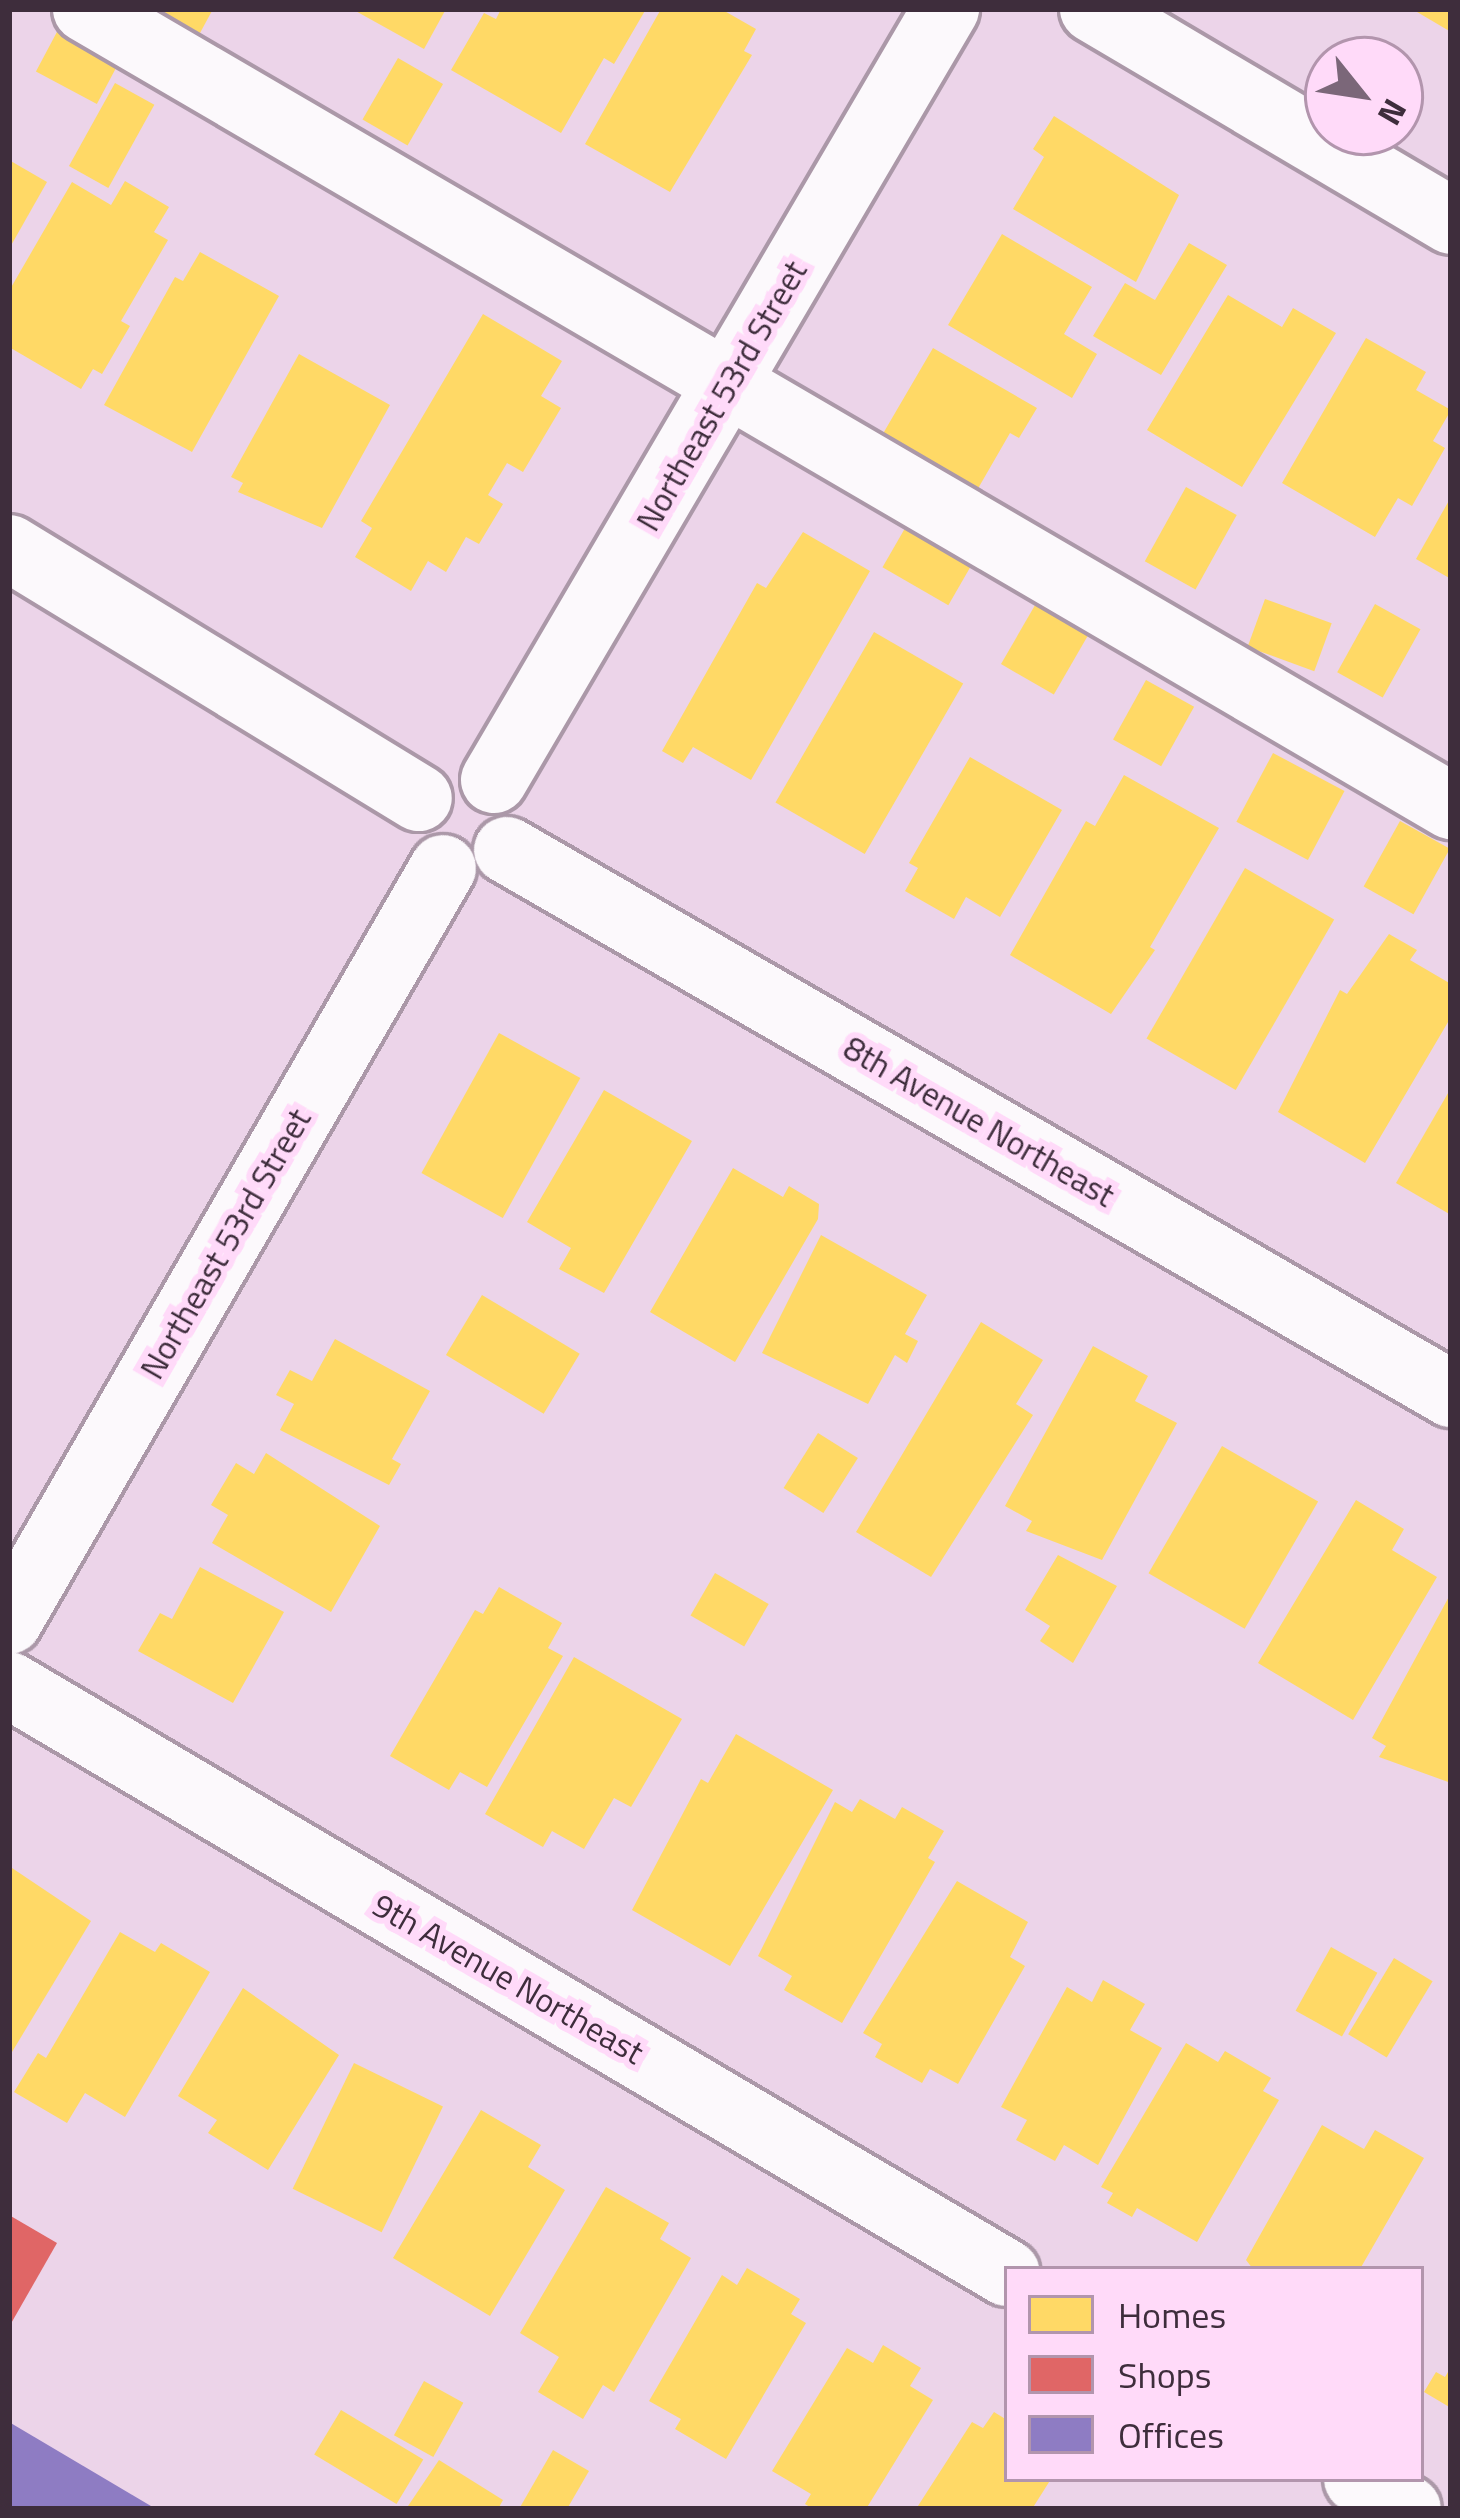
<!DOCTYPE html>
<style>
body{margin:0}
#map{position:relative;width:1460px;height:2518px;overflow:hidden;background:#ecd4e9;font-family:"Titillium Web",sans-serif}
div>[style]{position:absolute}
.homes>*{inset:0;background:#ffd966;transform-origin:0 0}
.shops>*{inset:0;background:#e06666}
.offices>*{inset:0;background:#8e7cc3}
.roads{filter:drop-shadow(3px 0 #ab98a8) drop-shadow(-3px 0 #ab98a8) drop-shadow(0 3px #ab98a8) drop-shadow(0 -3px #ab98a8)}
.minor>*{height:66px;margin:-33px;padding:0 33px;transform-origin:33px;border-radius:33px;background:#fcf9fc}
span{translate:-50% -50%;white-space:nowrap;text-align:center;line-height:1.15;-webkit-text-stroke:12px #ffdaf9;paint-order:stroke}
.street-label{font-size:33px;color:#3e2d3c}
.frame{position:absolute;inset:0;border:12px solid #3e2d3c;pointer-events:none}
.legend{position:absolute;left:1004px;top:2266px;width:420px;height:216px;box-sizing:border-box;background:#ffdaf9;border:3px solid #b295ad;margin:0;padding:15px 21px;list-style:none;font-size:36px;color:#3e2d3c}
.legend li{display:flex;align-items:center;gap:24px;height:60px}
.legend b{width:60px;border:3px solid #b295ad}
.north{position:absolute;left:1304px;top:36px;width:120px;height:120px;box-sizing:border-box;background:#ffdaf9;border:3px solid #b295ad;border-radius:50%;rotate:120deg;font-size:33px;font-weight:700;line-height:48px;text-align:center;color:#3e2d3c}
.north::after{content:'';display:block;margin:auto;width:42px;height:54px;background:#7b6779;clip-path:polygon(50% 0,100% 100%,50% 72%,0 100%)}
</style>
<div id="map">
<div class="homes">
<div style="clip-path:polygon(157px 9px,213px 9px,200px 33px)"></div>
<div style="clip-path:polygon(352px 9px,446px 9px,424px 49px)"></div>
<div style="clip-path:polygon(501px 9px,646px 9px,614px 64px,604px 58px,561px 133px,451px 70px,484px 13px,496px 19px)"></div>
<div style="clip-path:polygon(661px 9px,721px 9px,756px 29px,744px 51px,752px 55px,670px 192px,585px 144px)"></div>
<div style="clip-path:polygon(1412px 9px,1451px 9px,1451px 32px)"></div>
<div style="left:58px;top:30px;width:69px;height:47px;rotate:28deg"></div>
<div style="left:398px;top:58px;width:52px;height:71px;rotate:30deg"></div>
<div style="left:115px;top:83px;width:45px;height:95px;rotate:29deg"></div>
<div style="clip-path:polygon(1054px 116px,1179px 195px,1136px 282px,1013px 209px,1044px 157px,1033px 149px)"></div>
<div style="clip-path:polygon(9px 160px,47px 182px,9px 249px)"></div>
<div style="clip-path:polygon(125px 181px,169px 207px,154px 232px,168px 240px,121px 321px,130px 326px,102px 374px,93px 369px,81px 389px,9px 347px,9px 291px,72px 182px,111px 205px)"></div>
<div style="clip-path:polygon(1002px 234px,1092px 287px,1064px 334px,1097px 354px,1072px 398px,948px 325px)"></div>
<div style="clip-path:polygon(1189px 243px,1227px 265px,1161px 375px,1093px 336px,1125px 283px,1155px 300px)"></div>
<div style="clip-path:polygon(200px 252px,279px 296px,192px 452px,104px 405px,175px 277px,183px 281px)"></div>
<div style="clip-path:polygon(1228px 295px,1282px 327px,1293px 308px,1336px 333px,1242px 487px,1147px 430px)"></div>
<div style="clip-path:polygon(483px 314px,562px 361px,541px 396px,561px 408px,523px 472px,507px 463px,488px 495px,503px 504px,479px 544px,466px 537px,446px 572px,428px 561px,411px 591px,355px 557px,372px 528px,361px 521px)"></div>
<div style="clip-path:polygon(1366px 338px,1426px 372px,1416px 390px,1451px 410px,1433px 441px,1445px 448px,1412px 506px,1398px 498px,1375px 537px,1282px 483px)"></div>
<div style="clip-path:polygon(933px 348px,1037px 408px,1019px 438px,1010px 433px,976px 492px,881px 437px)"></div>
<div style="clip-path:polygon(299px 354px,390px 405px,322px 528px,238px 492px,243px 483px,231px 477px)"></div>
<div style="left:1186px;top:487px;width:58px;height:85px;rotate:29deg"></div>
<div style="clip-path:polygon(1451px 497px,1451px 579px,1416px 559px)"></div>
<div style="left:908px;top:523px;width:76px;height:51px;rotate:30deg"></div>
<div style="clip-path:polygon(803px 532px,870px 571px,751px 780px,693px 747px,683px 763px,662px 751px,757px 583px,766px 588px)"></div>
<div style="left:1265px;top:599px;width:71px;height:51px;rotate:20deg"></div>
<div style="left:1038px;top:600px;width:61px;height:74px;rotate:30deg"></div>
<div style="left:1375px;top:604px;width:52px;height:78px;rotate:29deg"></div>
<div style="left:874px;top:632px;width:103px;height:197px;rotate:30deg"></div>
<div style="left:1146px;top:680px;width:55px;height:68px;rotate:29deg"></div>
<div style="left:1273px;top:753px;width:81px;height:78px;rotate:28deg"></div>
<div style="clip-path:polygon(970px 757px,1062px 810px,1000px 917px,966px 897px,954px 919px,905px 891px,918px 868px,909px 863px)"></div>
<div style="clip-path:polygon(1124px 775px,1219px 828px,1150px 947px,1155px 950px,1111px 1014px,1010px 955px,1086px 821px,1095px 826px)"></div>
<div style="left:1400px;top:821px;width:57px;height:75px;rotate:29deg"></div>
<div style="left:1245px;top:868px;width:103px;height:197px;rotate:30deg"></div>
<div style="clip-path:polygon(1389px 934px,1417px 950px,1410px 960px,1451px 984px,1451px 1017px,1365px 1163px,1278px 1112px,1340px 990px,1347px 994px)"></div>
<div style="left:499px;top:1033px;width:93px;height:160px;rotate:29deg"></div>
<div style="clip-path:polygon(1451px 1088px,1451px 1215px,1396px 1183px)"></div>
<div style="clip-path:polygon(604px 1090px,692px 1141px,604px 1293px,559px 1269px,571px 1248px,527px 1222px)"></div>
<div style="clip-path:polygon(733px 1168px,783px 1197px,789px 1186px,819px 1204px,818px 1219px,735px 1362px,650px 1312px)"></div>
<div style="clip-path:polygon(821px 1235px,927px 1295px,905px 1334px,918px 1341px,907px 1363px,895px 1355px,868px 1404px,762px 1353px)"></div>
<div style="left:482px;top:1295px;width:114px;height:70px;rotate:31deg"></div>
<div style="clip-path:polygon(981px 1322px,1043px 1360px,1016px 1404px,1033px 1415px,931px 1577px,856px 1532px)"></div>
<div style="clip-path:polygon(335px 1339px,430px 1391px,392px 1459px,401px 1464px,389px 1485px,280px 1430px,294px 1404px,276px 1395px,290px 1370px,312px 1381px)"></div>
<div style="clip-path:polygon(1093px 1346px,1148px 1376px,1135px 1401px,1177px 1423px,1102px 1560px,1026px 1531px,1032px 1521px,1005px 1506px)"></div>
<div style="left:818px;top:1433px;width:47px;height:65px;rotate:32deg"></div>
<div style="left:1222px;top:1446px;width:111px;height:147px;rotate:30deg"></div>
<div style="clip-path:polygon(266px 1453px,380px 1526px,331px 1612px,212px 1543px,228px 1515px,211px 1505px,236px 1463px,254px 1474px)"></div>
<div style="clip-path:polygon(1356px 1500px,1404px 1529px,1392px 1550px,1437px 1577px,1353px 1720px,1258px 1663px)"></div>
<div style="clip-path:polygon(1058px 1555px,1117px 1586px,1073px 1663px,1040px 1641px,1050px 1626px,1025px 1610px)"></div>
<div style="clip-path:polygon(200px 1567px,284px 1612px,233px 1703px,138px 1651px,160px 1613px,172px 1619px)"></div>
<div style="left:715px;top:1573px;width:62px;height:49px;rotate:30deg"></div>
<div style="clip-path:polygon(499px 1587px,562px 1623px,548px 1648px,563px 1656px,487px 1787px,460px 1772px,449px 1790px,390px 1756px,475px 1610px,483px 1614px)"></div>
<div style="clip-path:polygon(1451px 1593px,1451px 1783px,1379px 1757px,1386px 1746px,1372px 1738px)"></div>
<div style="clip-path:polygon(574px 1657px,682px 1719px,631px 1807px,614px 1798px,584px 1849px,552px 1831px,543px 1847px,485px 1814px)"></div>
<div style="clip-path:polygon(736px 1734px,833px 1790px,730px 1966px,632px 1910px,701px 1779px,708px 1783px)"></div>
<div style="clip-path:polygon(860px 1799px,895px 1819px,902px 1807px,944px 1831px,928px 1858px,935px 1862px,842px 2023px,784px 1990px,792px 1976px,758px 1956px,835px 1802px,852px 1812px)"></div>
<div style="clip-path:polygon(9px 1866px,91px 1921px,9px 2057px)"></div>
<div style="clip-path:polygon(957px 1881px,1028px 1922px,1010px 1957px,1025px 1966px,958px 2084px,930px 2069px,922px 2083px,875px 2057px,882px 2044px,863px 2033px)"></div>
<div style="clip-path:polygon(120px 1932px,155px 1952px,161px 1943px,210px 1972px,125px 2117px,85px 2093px,67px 2123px,14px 2092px,38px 2053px,46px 2058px)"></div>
<div style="left:1331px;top:1947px;width:53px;height:73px;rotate:29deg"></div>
<div style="left:1394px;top:1958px;width:45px;height:89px;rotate:31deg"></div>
<div style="clip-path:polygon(1103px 1980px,1145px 2004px,1130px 2030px,1162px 2048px,1098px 2165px,1064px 2145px,1055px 2161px,1016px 2140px,1027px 2120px,1001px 2107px,1067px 1987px,1092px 2002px)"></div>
<div style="clip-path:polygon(243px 1988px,339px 2055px,268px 2170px,208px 2133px,217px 2120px,178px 2096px)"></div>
<div style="clip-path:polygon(1186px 2043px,1218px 2062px,1225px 2051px,1271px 2078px,1263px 2091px,1279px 2100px,1197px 2242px,1137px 2208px,1132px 2217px,1107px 2203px,1113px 2193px,1101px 2187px)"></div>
<div style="left:354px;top:2063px;width:99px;height:140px;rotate:26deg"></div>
<div style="clip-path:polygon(481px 2110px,541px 2145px,528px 2167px,565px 2190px,490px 2316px,393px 2258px)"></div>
<div style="clip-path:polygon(1322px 2125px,1364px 2149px,1375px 2130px,1424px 2158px,1360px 2269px,1253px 2269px,1246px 2260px)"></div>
<div style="clip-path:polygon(606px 2187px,669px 2223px,660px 2239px,691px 2258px,614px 2392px,603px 2385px,583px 2419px,538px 2392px,559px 2357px,520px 2333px)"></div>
<div style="clip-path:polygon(747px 2268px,800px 2299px,791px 2314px,806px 2323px,726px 2459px,675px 2429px,681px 2419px,649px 2401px,722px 2275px,737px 2285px)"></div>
<div style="clip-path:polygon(883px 2345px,921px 2368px,910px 2386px,933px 2400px,866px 2509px,813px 2509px,805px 2504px,811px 2494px,772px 2471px,847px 2348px,873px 2363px)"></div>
<div style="clip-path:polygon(1451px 2367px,1451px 2408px,1424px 2392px,1436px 2372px,1445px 2377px)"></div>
<div style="left:424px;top:2381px;width:45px;height:62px;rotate:29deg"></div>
<div style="left:341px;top:2410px;width:96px;height:52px;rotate:31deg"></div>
<div style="clip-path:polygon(994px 2412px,1007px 2420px,1007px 2479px,1051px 2479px,1032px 2509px,916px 2509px,972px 2422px,983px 2428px)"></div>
<div style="clip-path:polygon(553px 2450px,589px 2471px,567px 2509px,519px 2509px)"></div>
<div style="clip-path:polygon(439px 2460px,503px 2500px,498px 2509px,406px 2509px)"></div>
</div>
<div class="shops">
<div style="clip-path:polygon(9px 2215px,57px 2243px,9px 2327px)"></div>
</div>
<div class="offices">
<div style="clip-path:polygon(9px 2422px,156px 2509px,9px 2509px)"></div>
</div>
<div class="roads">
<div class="minor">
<div style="left:86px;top:9px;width:1581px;rotate:30.28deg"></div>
<div style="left:1093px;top:9px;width:416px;rotate:30.6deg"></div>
<div style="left:9px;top:548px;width:480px;rotate:31.4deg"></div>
<div style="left:494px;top:780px;width:894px;rotate:-59.62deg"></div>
<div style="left:507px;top:850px;width:1090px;rotate:29.95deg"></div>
<div style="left:9px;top:1621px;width:869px;rotate:-60.04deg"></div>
<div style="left:9px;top:1685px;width:1158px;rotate:30.51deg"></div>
<div style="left:1357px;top:2479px;width:59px;rotate:30.5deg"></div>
</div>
</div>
<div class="street-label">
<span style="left:722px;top:396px;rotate:-60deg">Northeast 53rd Street</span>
<span style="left:979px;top:1122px;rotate:30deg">8th Avenue Northeast</span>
<span style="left:226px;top:1244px;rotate:-60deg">Northeast 53rd Street</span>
<span style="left:508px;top:1979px;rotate:30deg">9th Avenue Northeast</span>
</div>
<div class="frame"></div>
<ul class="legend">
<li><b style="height:33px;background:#ffd966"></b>Homes</li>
<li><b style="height:33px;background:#e06666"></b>Shops</li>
<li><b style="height:33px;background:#8e7cc3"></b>Offices</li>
</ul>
<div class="north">N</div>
</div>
